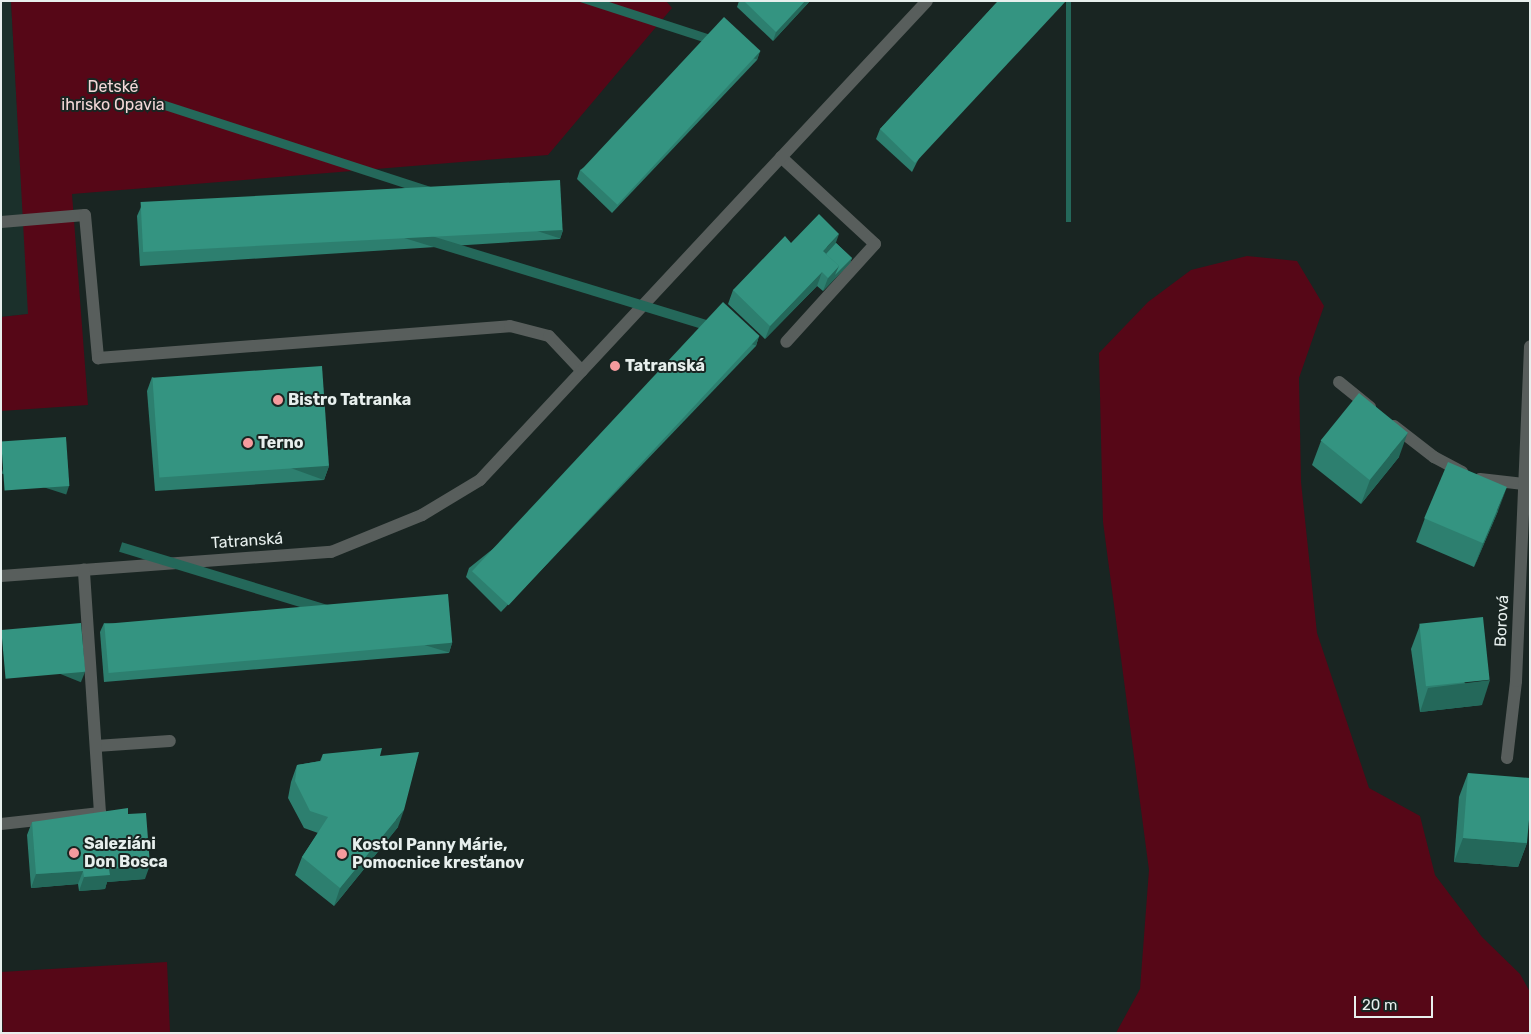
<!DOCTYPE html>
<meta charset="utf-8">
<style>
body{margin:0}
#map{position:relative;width:1531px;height:1034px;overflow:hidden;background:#192522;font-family:Rubik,sans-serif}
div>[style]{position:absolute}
.built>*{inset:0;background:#1b302b}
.green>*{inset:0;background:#560717}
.minor>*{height:12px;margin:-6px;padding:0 6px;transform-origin:6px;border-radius:6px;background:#585e5c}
.wall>*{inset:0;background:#2d7f6f}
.shaded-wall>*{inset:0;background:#24685a;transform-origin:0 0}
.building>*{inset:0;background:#349481;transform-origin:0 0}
.dots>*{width:14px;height:14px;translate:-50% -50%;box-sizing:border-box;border:2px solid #192522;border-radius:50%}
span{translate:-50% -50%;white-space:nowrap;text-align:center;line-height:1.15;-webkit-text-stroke:4px #192522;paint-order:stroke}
.park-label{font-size:16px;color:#f3d8d8}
.poi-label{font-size:16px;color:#e7efed;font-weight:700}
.left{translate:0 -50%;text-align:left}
.street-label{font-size:16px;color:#e7efed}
.frame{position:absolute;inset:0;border:2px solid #e7efed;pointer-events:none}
.scale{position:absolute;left:1354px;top:996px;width:79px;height:22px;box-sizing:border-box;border:2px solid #e7efed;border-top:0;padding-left:6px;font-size:15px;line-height:18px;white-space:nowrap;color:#e7efed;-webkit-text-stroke:4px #192522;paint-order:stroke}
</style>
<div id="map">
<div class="built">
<div style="clip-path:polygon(1px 1px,11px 1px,29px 314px,1px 317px)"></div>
</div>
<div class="green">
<div style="clip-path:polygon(11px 1px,666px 1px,672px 8px,548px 155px,72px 194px,88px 405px,1px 411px,1px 317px,28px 314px)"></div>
<div style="clip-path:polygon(1247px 256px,1297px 261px,1324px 306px,1299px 378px,1301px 482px,1317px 633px,1369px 788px,1420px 816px,1435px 875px,1482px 937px,1520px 974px,1530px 992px,1530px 1033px,1116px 1033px,1140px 989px,1149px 870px,1103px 522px,1099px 353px,1148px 302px,1191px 270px)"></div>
<div style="clip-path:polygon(167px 962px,170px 1033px,3px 1033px,1px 972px)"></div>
</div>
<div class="minor">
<div style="left:781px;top:157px;width:128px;rotate:42.8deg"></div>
<div style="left:875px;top:244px;width:132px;rotate:132.2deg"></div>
<div style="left:1px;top:222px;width:84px;rotate:-4.8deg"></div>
<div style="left:85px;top:215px;width:144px;rotate:84.8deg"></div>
<div style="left:98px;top:358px;width:413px;rotate:-4.4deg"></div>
<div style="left:510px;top:326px;width:40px;rotate:14.4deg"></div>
<div style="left:549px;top:336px;width:48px;rotate:46.7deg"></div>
<div style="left:1339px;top:382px;width:40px;rotate:39deg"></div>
<div style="left:1394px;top:426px;width:51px;rotate:37.8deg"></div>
<div style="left:1434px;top:457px;width:32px;rotate:28deg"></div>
<div style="left:1480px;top:479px;width:44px;rotate:6.5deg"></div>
<div style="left:1px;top:576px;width:331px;rotate:-4.2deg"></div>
<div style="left:331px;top:552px;width:98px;rotate:-22.1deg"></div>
<div style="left:422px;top:515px;width:68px;rotate:-31.1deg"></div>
<div style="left:480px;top:480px;width:655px;rotate:-46.98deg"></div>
<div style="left:96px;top:746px;width:74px;rotate:-3.9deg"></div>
<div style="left:1507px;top:758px;width:78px;rotate:-83.3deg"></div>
<div style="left:1516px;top:681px;width:335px;rotate:-87.6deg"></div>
<div style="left:1px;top:824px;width:100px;rotate:-6.3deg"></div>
<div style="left:100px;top:813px;width:244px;rotate:-93.8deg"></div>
</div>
<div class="wall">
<div style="clip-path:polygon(739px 1px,810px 1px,773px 41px,737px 7px)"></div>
<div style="clip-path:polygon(998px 1px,912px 172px,876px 139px,880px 129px)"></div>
<div style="clip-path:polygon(760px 51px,757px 60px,612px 213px,577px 179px,580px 170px)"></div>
<div style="clip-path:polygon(141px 207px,563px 230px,560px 239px,140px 266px,137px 216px)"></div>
<div style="clip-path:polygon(836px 243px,852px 258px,850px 263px,823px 291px,817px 286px,765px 339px,728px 304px,733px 290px)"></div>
<div style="clip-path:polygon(759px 336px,756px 346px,501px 612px,466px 577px,469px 568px)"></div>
<div style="clip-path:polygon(152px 377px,329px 466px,324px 480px,155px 491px,147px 391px)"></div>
<div style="clip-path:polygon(1321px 441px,1399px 457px,1361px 504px,1312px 465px)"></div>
<div style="clip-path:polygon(1498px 511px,1474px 567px,1416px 542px,1425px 518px)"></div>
<div style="clip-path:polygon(104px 623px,452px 643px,449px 653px,104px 682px,100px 632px)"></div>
<div style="clip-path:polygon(1420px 625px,1482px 705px,1420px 712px,1411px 649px)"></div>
<div style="clip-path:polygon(323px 754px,380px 756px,398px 827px,334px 906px,295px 875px,302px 857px,318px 833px,304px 828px,288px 798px,291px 782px,297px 765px,320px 761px)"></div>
<div style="clip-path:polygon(1468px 773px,1527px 843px,1518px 867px,1454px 862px,1459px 797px)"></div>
<div style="clip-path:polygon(128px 814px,145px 879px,107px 882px,105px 889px,79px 891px,78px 884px,31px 888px,27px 835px,32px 822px)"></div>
</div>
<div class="shaded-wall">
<div style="clip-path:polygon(805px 1px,810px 1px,773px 41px,776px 32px)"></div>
<div style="left:1066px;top:1px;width:5px;height:221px"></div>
<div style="left:760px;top:51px;width:9px;height:211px;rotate:108deg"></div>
<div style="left:563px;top:230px;width:9px;height:421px;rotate:108deg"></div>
<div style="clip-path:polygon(839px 234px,834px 248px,821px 261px,823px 251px)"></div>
<div style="clip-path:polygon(852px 258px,850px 263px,823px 291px,828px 278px,839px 266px)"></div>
<div style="clip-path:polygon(822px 272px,817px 286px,765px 339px,770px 326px)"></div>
<div style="left:759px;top:336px;width:10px;height:368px;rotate:107deg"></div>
<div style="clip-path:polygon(1408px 432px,1399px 457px,1361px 504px,1370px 480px)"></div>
<div style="left:329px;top:466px;width:15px;height:169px;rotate:110deg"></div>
<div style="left:69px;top:486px;width:9px;height:68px;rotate:108deg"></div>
<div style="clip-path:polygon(1507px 487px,1498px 511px,1474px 567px,1483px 543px)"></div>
<div style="left:452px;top:643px;width:10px;height:345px;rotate:107deg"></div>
<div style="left:85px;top:672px;width:11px;height:84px;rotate:112deg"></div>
<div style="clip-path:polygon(1490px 680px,1482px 705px,1420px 712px,1428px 688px)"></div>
<div style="clip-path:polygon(404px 810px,398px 827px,334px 906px,340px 888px)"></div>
<div style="clip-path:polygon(1463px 838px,1527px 843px,1518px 867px,1454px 862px)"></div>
<div style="clip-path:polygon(150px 865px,145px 879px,107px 882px,105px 889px,79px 891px,84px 877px,109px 869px)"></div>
<div style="clip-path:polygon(83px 871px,78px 884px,31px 888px,36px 874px)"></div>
</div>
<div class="building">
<div style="clip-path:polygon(744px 1px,805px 1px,776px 32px)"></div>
<div style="clip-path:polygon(998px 1px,1066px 1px,915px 163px,880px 129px)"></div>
<div style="left:724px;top:17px;width:50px;height:210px;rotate:43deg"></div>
<div style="left:560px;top:180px;width:50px;height:420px;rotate:87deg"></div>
<div style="clip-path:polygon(819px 214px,839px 234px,823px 251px,839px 266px,828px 278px,822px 272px,770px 326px,733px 290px,785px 236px,791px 243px)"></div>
<div style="clip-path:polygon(836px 243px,852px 258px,835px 275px,839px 266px,826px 254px)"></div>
<div style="left:723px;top:302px;width:50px;height:368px;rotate:43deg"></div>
<div style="left:322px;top:366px;width:100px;height:170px;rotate:86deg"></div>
<div style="left:1359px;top:393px;width:63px;height:61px;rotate:39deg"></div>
<div style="left:66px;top:437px;width:49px;height:65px;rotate:86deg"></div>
<div style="left:1448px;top:462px;width:64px;height:61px;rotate:23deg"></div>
<div style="left:448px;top:594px;width:49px;height:345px;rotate:85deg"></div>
<div style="left:1483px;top:617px;width:63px;height:64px;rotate:84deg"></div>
<div style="left:81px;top:623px;width:49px;height:80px;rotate:85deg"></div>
<div style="clip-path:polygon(382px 748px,380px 756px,419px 752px,404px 810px,340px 888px,302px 857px,328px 817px,310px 811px,295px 781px,297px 765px,321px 761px,323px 754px)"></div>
<div style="clip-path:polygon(1468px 773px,1530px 778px,1530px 808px,1527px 843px,1463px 838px)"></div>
<div style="clip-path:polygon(128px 808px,128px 814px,146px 813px,150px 865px,109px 869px,110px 875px,84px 877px,83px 871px,36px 874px,32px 822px)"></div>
</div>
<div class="dots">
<div style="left:615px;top:366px;background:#f59b9e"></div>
<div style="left:278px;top:400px;background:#f59b9e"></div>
<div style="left:248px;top:443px;background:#f59b9e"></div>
<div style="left:74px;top:853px;background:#f59b9e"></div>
<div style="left:342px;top:854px;background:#f59b9e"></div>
</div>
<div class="park-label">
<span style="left:113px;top:96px">Detské<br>ihrisko Opavia</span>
</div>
<div class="poi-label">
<span class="left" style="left:625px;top:366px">Tatranská</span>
<span class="left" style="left:288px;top:400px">Bistro Tatranka</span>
<span class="left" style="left:258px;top:443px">Terno</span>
<span class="left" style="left:84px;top:853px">Saleziáni<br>Don Bosca</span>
<span class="left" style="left:352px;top:854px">Kostol Panny Márie,<br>Pomocnice kresťanov</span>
</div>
<div class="street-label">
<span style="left:247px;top:541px;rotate:-4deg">Tatranská</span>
<span style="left:1502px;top:621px;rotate:-87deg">Borová</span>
</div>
<div class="frame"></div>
<div class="scale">20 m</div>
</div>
